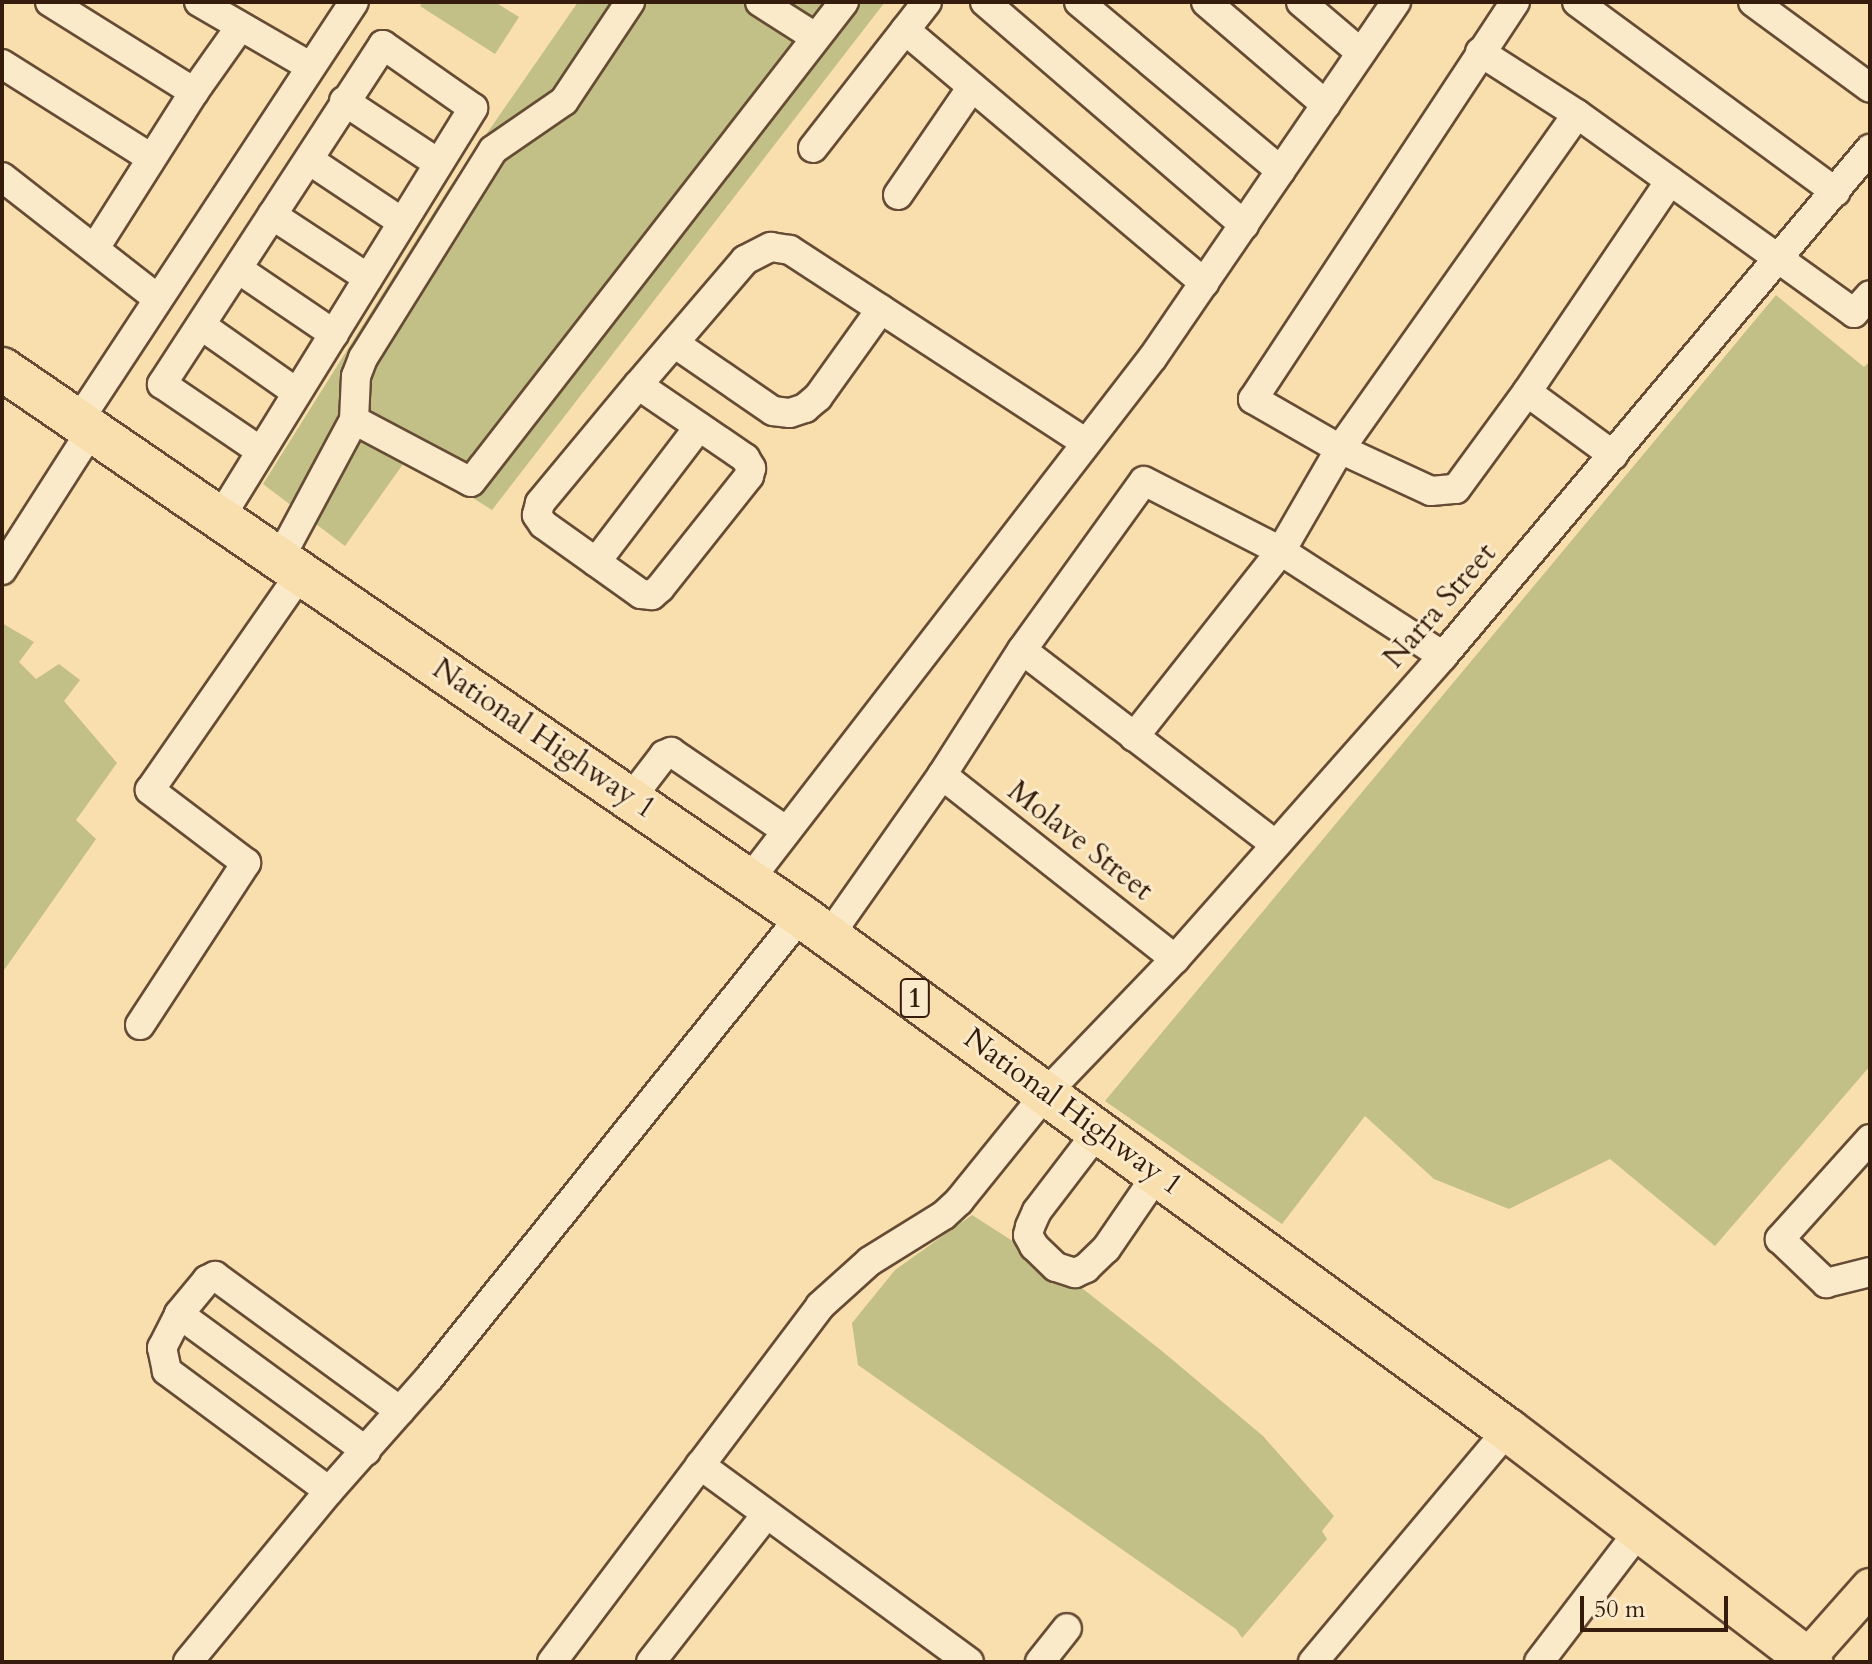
<!DOCTYPE html>
<style>
body{margin:0}
#map{position:relative;width:1872px;height:1664px;overflow:hidden;background:#f9deae;font-family:Cardo,serif}
div>[style]{position:absolute}
.green>*{inset:0;background:#c2c087}
.roads{filter:drop-shadow(2px 0 #664c35) drop-shadow(-2px 0 #664c35) drop-shadow(0 2px #664c35) drop-shadow(0 -2px #664c35)}
.minor>*{height:28px;margin:-14px;padding:0 14px;transform-origin:14px;border-radius:14px;background:#fbeaca}
.major>*{height:36px;margin:-18px;padding:0 18px;transform-origin:18px;border-radius:18px;background:#f9deae}
.highway>*{height:42px;margin:-21px;padding:0 21px;transform-origin:21px;border-radius:21px;background:#f9deae}
span{translate:-50% -50%;white-space:nowrap;text-align:center;line-height:1.15;-webkit-text-stroke:6px #fbeaca;paint-order:stroke}
.shield-label span{padding:2px 6px;background:#fbeaca;border:2px solid;border-radius:6px;-webkit-text-stroke-width:0}
.shield-label{font-size:28px;color:#351c0d;font-weight:700}
.street-label{font-size:30px;color:#351c0d}
.frame{position:absolute;inset:0;border:4px solid #351c0d;pointer-events:none}
.scale{position:absolute;left:1580px;top:1596px;width:148px;height:36px;box-sizing:border-box;border:4px solid #351c0d;border-top:0;padding-left:10px;font-size:24px;line-height:28px;white-space:nowrap;color:#351c0d;-webkit-text-stroke:6px #fbeaca;paint-order:stroke}
</style>
<div id="map">
<div class="green">
<div style="clip-path:polygon(423px 2px,495px 2px,519px 17px,495px 54px,420px 6px)"></div>
<div style="clip-path:polygon(578px 2px,885px 2px,492px 510px,408px 457px,345px 546px,263px 484px,447px 191px)"></div>
<div style="clip-path:polygon(1776px 295px,1864px 367px,1870px 361px,1870px 1066px,1715px 1246px,1610px 1159px,1509px 1209px,1434px 1179px,1365px 1116px,1282px 1224px,1105px 1101px)"></div>
<div style="clip-path:polygon(2px 623px,34px 642px,19px 662px,36px 679px,59px 664px,80px 680px,64px 701px,117px 763px,76px 820px,96px 839px,2px 973px)"></div>
<div style="clip-path:polygon(972px 1215px,1064px 1274px,1162px 1351px,1263px 1436px,1334px 1516px,1322px 1531px,1327px 1539px,1242px 1638px,1236px 1629px,858px 1365px,852px 1323px,895px 1270px)"></div>
</div>
<div class="roads">
<div class="minor">
<div style="left:50px;top:2px;width:170px;rotate:32deg"></div>
<div style="left:199px;top:2px;width:129px;rotate:30.1deg"></div>
<div style="left:630px;top:2px;width:119px;rotate:123.7deg"></div>
<div style="left:564px;top:101px;width:86px;rotate:145.4deg"></div>
<div style="left:493px;top:150px;width:245px;rotate:122deg"></div>
<div style="left:363px;top:358px;width:19px;rotate:111deg"></div>
<div style="left:356px;top:376px;width:44px;rotate:92.6deg"></div>
<div style="left:354px;top:420px;width:132px;rotate:27.9deg"></div>
<div style="left:471px;top:482px;width:608px;rotate:-52.15deg"></div>
<div style="left:760px;top:2px;width:65px;rotate:32.5deg"></div>
<div style="left:985px;top:2px;width:342px;rotate:40.7deg"></div>
<div style="left:1079px;top:2px;width:263px;rotate:39.9deg"></div>
<div style="left:1206px;top:2px;width:158px;rotate:40.6deg"></div>
<div style="left:1301px;top:2px;width:77px;rotate:40.3deg"></div>
<div style="left:1515px;top:2px;width:476px;rotate:123.4deg"></div>
<div style="left:1253px;top:399px;width:100px;rotate:29.9deg"></div>
<div style="left:1340px;top:449px;width:100px;rotate:24.8deg"></div>
<div style="left:1431px;top:491px;width:25px;rotate:-5deg"></div>
<div style="left:1456px;top:489px;width:120px;rotate:-53.8deg"></div>
<div style="left:1527px;top:392px;width:255px;rotate:-55.9deg"></div>
<div style="left:1577px;top:2px;width:321px;rotate:36.3deg"></div>
<div style="left:1753px;top:2px;width:145px;rotate:36.3deg"></div>
<div style="left:905px;top:30px;width:392px;rotate:40.2deg"></div>
<div style="left:1480px;top:52px;width:115px;rotate:32.6deg"></div>
<div style="left:1577px;top:114px;width:341px;rotate:35.7deg"></div>
<div style="left:1854px;top:313px;width:24px;rotate:-48deg"></div>
<div style="left:2px;top:64px;width:176px;rotate:32.2deg"></div>
<div style="left:344px;top:101px;width:113px;rotate:33.4deg"></div>
<div style="left:813px;top:148px;width:185px;rotate:-52deg"></div>
<div style="left:309px;top:160px;width:112px;rotate:33.7deg"></div>
<div style="left:2px;top:177px;width:197px;rotate:38deg"></div>
<div style="left:898px;top:195px;width:131px;rotate:-55.6deg"></div>
<div style="left:272px;top:215px;width:115px;rotate:33.3deg"></div>
<div style="left:95px;top:248px;width:185px;rotate:-57.6deg"></div>
<div style="left:194px;top:92px;width:80px;rotate:-54.7deg"></div>
<div style="left:238px;top:269px;width:116px;rotate:34.1deg"></div>
<div style="left:202px;top:326px;width:115px;rotate:35.1deg"></div>
<div style="left:674px;top:343px;width:120px;rotate:34.5deg"></div>
<div style="left:773px;top:411px;width:17px;rotate:7deg"></div>
<div style="left:790px;top:413px;width:16px;rotate:-18deg"></div>
<div style="left:805px;top:408px;width:17px;rotate:-40deg"></div>
<div style="left:818px;top:397px;width:108px;rotate:-54.4deg"></div>
<div style="left:638px;top:385px;width:130px;rotate:34.3deg"></div>
<div style="left:745px;top:458px;width:12px;rotate:59deg"></div>
<div style="left:751px;top:468px;width:8px;rotate:104deg"></div>
<div style="left:749px;top:476px;width:143px;rotate:128.5deg"></div>
<div style="left:660px;top:588px;width:11px;rotate:139deg"></div>
<div style="left:652px;top:595px;width:11px;rotate:-175deg"></div>
<div style="left:641px;top:594px;width:120px;rotate:-144.5deg"></div>
<div style="left:543px;top:524px;width:11px;rotate:-124deg"></div>
<div style="left:537px;top:515px;width:12px;rotate:-76deg"></div>
<div style="left:540px;top:503px;width:153px;rotate:-50.3deg"></div>
<div style="left:638px;top:385px;width:165px;rotate:-49.4deg"></div>
<div style="left:745px;top:260px;width:29px;rotate:-27deg"></div>
<div style="left:771px;top:247px;width:19px;rotate:9deg"></div>
<div style="left:790px;top:250px;width:351px;rotate:33.1deg"></div>
<div style="left:1527px;top:392px;width:107px;rotate:36.2deg"></div>
<div style="left:79px;top:420px;width:500px;rotate:-56.66deg"></div>
<div style="left:220px;top:518px;width:482px;rotate:-58.3deg"></div>
<div style="left:473px;top:108px;width:110px;rotate:-145deg"></div>
<div style="left:383px;top:45px;width:405px;rotate:123.1deg"></div>
<div style="left:162px;top:384px;width:117px;rotate:34.2deg"></div>
<div style="left:280px;top:558px;width:157px;rotate:-61.8deg"></div>
<div style="left:596px;top:562px;width:170px;rotate:-52.7deg"></div>
<div style="left:2px;top:570px;width:167px;rotate:-57.4deg"></div>
<div style="left:1022px;top:650px;width:320px;rotate:37.5deg"></div>
<div style="left:1134px;top:737px;width:237px;rotate:-51.7deg"></div>
<div style="left:1281px;top:551px;width:118px;rotate:-60deg"></div>
<div style="left:1340px;top:449px;width:410px;rotate:-54.7deg"></div>
<div style="left:942px;top:775px;width:297px;rotate:38.3deg"></div>
<div style="left:631px;top:798px;width:54px;rotate:-52.5deg"></div>
<div style="left:664px;top:755px;width:8px;rotate:-23deg"></div>
<div style="left:671px;top:752px;width:140px;rotate:34.3deg"></div>
<div style="left:750px;top:879px;width:659px;rotate:-52.33deg"></div>
<div style="left:1153px;top:357px;width:430px;rotate:-55.6deg"></div>
<div style="left:829px;top:936px;width:197px;rotate:-54.9deg"></div>
<div style="left:942px;top:775px;width:148px;rotate:-57.4deg"></div>
<div style="left:1022px;top:650px;width:208px;rotate:-54.2deg"></div>
<div style="left:1144px;top:481px;width:154px;rotate:27.1deg"></div>
<div style="left:1281px;top:551px;width:193px;rotate:32.9deg"></div>
<div style="left:140px;top:1025px;width:194px;rotate:-56.8deg"></div>
<div style="left:246px;top:863px;width:121px;rotate:-142.8deg"></div>
<div style="left:150px;top:790px;width:264px;rotate:-55.2deg"></div>
<div style="left:1099px;top:1130px;width:102px;rotate:127.4deg"></div>
<div style="left:1037px;top:1211px;width:17px;rotate:114deg"></div>
<div style="left:1030px;top:1227px;width:8px;rotate:104deg"></div>
<div style="left:1028px;top:1235px;width:13px;rotate:61deg"></div>
<div style="left:1034px;top:1246px;width:30px;rotate:44deg"></div>
<div style="left:1056px;top:1267px;width:20px;rotate:18deg"></div>
<div style="left:1075px;top:1273px;width:12px;rotate:-24deg"></div>
<div style="left:1086px;top:1268px;width:28px;rotate:-44deg"></div>
<div style="left:1106px;top:1249px;width:92px;rotate:-55.6deg"></div>
<div style="left:1870px;top:1139px;width:135px;rotate:132deg"></div>
<div style="left:1780px;top:1239px;width:64px;rotate:43.7deg"></div>
<div style="left:1826px;top:1283px;width:45px;rotate:-14deg"></div>
<div style="left:179px;top:1314px;width:232px;rotate:36.2deg"></div>
<div style="left:700px;top:1465px;width:333px;rotate:36.2deg"></div>
<div style="left:329px;top:1491px;width:202px;rotate:-143.5deg"></div>
<div style="left:167px;top:1371px;width:24px;rotate:-102deg"></div>
<div style="left:162px;top:1348px;width:38px;rotate:-63deg"></div>
<div style="left:179px;top:1314px;width:44px;rotate:-50.5deg"></div>
<div style="left:207px;top:1280px;width:9px;rotate:-27deg"></div>
<div style="left:215px;top:1276px;width:229px;rotate:36.1deg"></div>
<div style="left:188px;top:1662px;width:222px;rotate:-50.5deg"></div>
<div style="left:329px;top:1491px;width:152px;rotate:-48.5deg"></div>
<div style="left:430px;top:1377px;width:592px;rotate:-51.17deg"></div>
<div style="left:552px;top:1662px;width:446px;rotate:-53deg"></div>
<div style="left:820px;top:1306px;width:67px;rotate:-42deg"></div>
<div style="left:870px;top:1261px;width:87px;rotate:-31.9deg"></div>
<div style="left:944px;top:1215px;width:21px;rotate:-43deg"></div>
<div style="left:959px;top:1201px;width:139px;rotate:-51.1deg"></div>
<div style="left:1046px;top:1093px;width:186px;rotate:-46.1deg"></div>
<div style="left:1175px;top:959px;width:405px;rotate:-48.5deg"></div>
<div style="left:1443px;top:656px;width:663px;rotate:-49.9deg"></div>
<div style="left:651px;top:1662px;width:187px;rotate:-52deg"></div>
<div style="left:1040px;top:1662px;width:43px;rotate:-51.5deg"></div>
<div style="left:1313px;top:1662px;width:303px;rotate:-50deg"></div>
<div style="left:1539px;top:1662px;width:166px;rotate:-52.6deg"></div>
</div>
<div class="major">
<div style="left:1807px;top:1658px;width:95px;rotate:-48.4deg"></div>
</div>
<div class="highway">
<div style="left:2px;top:369px;width:968px;rotate:34.4deg"></div>
<div style="left:801px;top:916px;width:874px;rotate:36.02deg"></div>
<div style="left:1508px;top:1430px;width:382px;rotate:37.4deg"></div>
</div>
</div>
<div class="shield-label">
<span style="left:915px;top:998px">1</span>
</div>
<div class="street-label">
<span style="left:1440px;top:606px;rotate:-49deg">Narra Street</span>
<span style="left:544px;top:739px;rotate:34deg">National Highway 1</span>
<span style="left:1080px;top:841px;rotate:38deg">Molave Street</span>
<span style="left:1073px;top:1112px;rotate:36deg">National Highway 1</span>
</div>
<div class="frame"></div>
<div class="scale">50 m</div>
</div>
